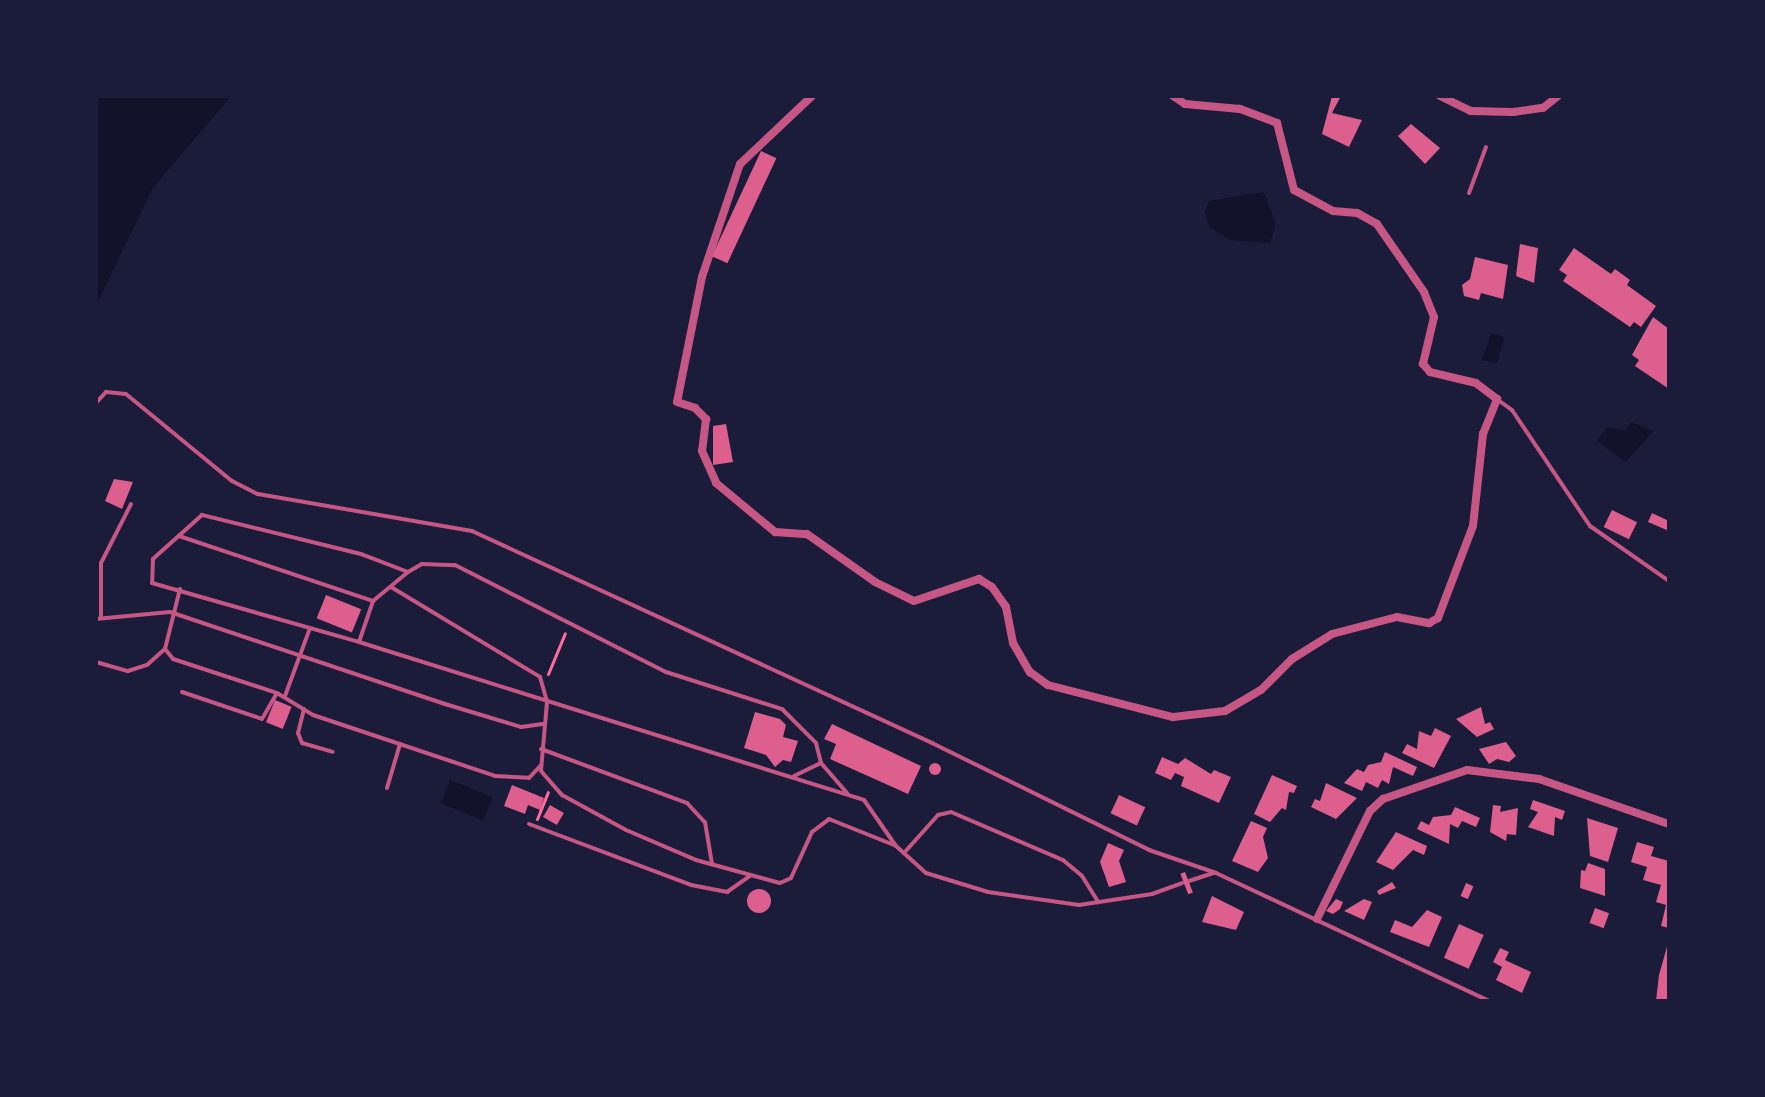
<!DOCTYPE html>
<style>
body{margin:0}
#map{position:relative;width:1765px;height:1097px;overflow:hidden;background:#1b1b3a;font-family:Figtree,sans-serif}
div>[style]{position:absolute}
.water>*{inset:0;background:#12122b;transform-origin:0 0}
.building>*{inset:0;background:#dd5f8e;transform-origin:0 0}
.round{border-radius:50%}
.path>*{height:3px;margin:-1.5px;padding:0 1.5px;transform-origin:1.5px;border-radius:1.5px;background:#ff6b9d}
.service>*{height:4px;margin:-2px;padding:0 2px;transform-origin:2px;border-radius:2px;background:#c65784}
.minor>*{height:8px;margin:-4px;padding:0 4px;transform-origin:4px;border-radius:4px;background:#c65784}
span{translate:-50% -50%;white-space:nowrap;text-align:center;line-height:1.15;-webkit-text-stroke:7px #1b1b3a;paint-order:stroke}
.frame{position:absolute;inset:0;border:98px solid #1b1b3a;pointer-events:none}
</style>
<div id="map">
<div class="water">
<div style="clip-path:polygon(96px 96px,231px 96px,152px 189px,96px 306px)"></div>
<div style="clip-path:polygon(1264px 192px,1276px 224px,1270px 243px,1231px 240px,1209px 227px,1205px 212px,1209px 201px)"></div>
<div style="clip-path:polygon(1491px 333px,1504px 337px,1497px 363px,1482px 360px)"></div>
<div style="clip-path:polygon(1631px 422px,1653px 431px,1626px 462px,1597px 441px,1607px 427px,1625px 431px)"></div>
<div style="left:450px;top:780px;width:46px;height:25px;rotate:22deg"></div>
</div>
<div class="building">
<div style="clip-path:polygon(1332px 96px,1341px 96px,1332px 113px,1362px 120px,1349px 147px,1322px 134px)"></div>
<div style="clip-path:polygon(1411px 124px,1440px 148px,1425px 164px,1398px 136px)"></div>
<div style="left:761px;top:151px;width:17px;height:116px;rotate:25deg"></div>
<div style="clip-path:polygon(1520px 244px,1538px 248px,1534px 283px,1516px 276px)"></div>
<div style="clip-path:polygon(1574px 248px,1611px 274px,1615px 269px,1630px 280px,1627px 285px,1656px 306px,1641px 327px,1634px 322px,1630px 327px,1563px 281px,1567px 275px,1559px 270px)"></div>
<div style="clip-path:polygon(1475px 257px,1508px 265px,1503px 299px,1481px 293px,1479px 300px,1464px 296px,1462px 285px,1470px 279px)"></div>
<div style="clip-path:polygon(1653px 317px,1669px 329px,1669px 389px,1635px 366px,1639px 360px,1632px 355px)"></div>
<div style="clip-path:polygon(726px 424px,733px 462px,713px 465px,713px 426px)"></div>
<div style="clip-path:polygon(114px 479px,133px 482px,122px 509px,105px 501px)"></div>
<div style="left:1612px;top:510px;width:28px;height:19px;rotate:26deg"></div>
<div style="clip-path:polygon(1652px 513px,1669px 521px,1669px 531px,1648px 522px)"></div>
<div style="left:326px;top:595px;width:38px;height:25px;rotate:22deg"></div>
<div style="left:275px;top:700px;width:18px;height:24px;rotate:22deg"></div>
<div style="clip-path:polygon(1481px 707px,1485px 724px,1490px 722px,1494px 729px,1477px 737px,1456px 719px)"></div>
<div style="clip-path:polygon(755px 712px,780px 719px,786px 725px,783px 737px,798px 741px,791px 762px,783px 760px,775px 767px,766px 755px,744px 748px)"></div>
<div style="clip-path:polygon(832px 724px,921px 766px,908px 794px,830px 759px,836px 744px,824px 739px)"></div>
<div style="clip-path:polygon(1435px 728px,1451px 736px,1434px 768px,1402px 753px,1407px 744px,1417px 749px,1419px 731px,1431px 736px)"></div>
<div style="clip-path:polygon(1506px 742px,1516px 756px,1509px 762px,1497px 759px,1489px 764px,1479px 749px)"></div>
<div style="clip-path:polygon(1385px 752px,1417px 767px,1413px 776px,1393px 767px,1389px 784px,1382px 780px,1378px 788px,1366px 782px,1362px 791px,1344px 783px,1357px 769px,1364px 772px,1368px 765px,1381px 762px)"></div>
<div style="clip-path:polygon(1162px 757px,1178px 764px,1185px 758px,1211px 774px,1214px 770px,1231px 777px,1219px 803px,1181px 786px,1184px 777px,1175px 773px,1171px 780px,1155px 773px)"></div>
<div class="round" style="left:929px;top:763px;width:12px;height:12px"></div>
<div style="clip-path:polygon(1272px 775px,1297px 786px,1294px 793px,1289px 792px,1286px 810px,1282px 808px,1270px 822px,1254px 814px)"></div>
<div style="clip-path:polygon(1326px 783px,1357px 798px,1336px 819px,1311px 807px,1315px 799px,1320px 801px)"></div>
<div style="clip-path:polygon(512px 785px,544px 798px,540px 810px,528px 805px,525px 814px,504px 806px)"></div>
<div style="left:1119px;top:795px;width:29px;height:20px;rotate:25deg"></div>
<div style="clip-path:polygon(1533px 800px,1565px 811px,1562px 820px,1555px 817px,1554px 836px,1528px 827px,1538px 812px,1530px 809px)"></div>
<div style="left:550px;top:805px;width:16px;height:14px;rotate:30deg"></div>
<div style="clip-path:polygon(1493px 805px,1501px 806px,1500px 812px,1518px 808px,1516px 835px,1507px 834px,1506px 841px,1490px 832px)"></div>
<div style="clip-path:polygon(1455px 807px,1480px 818px,1476px 827px,1462px 821px,1458px 828px,1450px 824px,1449px 844px,1417px 829px,1421px 821px,1429px 825px,1433px 817px,1451px 815px)"></div>
<div style="clip-path:polygon(1587px 818px,1618px 828px,1608px 862px,1590px 856px)"></div>
<div style="clip-path:polygon(1251px 821px,1267px 828px,1263px 837px,1268px 858px,1258px 872px,1232px 861px)"></div>
<div style="clip-path:polygon(1396px 832px,1427px 846px,1424px 855px,1413px 850px,1393px 870px,1376px 862px)"></div>
<div style="clip-path:polygon(1637px 842px,1654px 847px,1651px 856px,1669px 861px,1669px 928px,1661px 926px,1666px 905px,1656px 902px,1661px 885px,1643px 880px,1647px 867px,1631px 862px)"></div>
<div style="clip-path:polygon(1108px 843px,1124px 850px,1119px 861px,1126px 882px,1109px 887px,1100px 862px)"></div>
<div style="clip-path:polygon(1588px 863px,1605px 869px,1605px 896px,1580px 888px,1581px 870px,1585px 871px)"></div>
<div style="left:1185px;top:872px;width:22px;height:5px;rotate:69deg"></div>
<div style="clip-path:polygon(1392px 882px,1396px 888px,1379px 895px,1377px 891px)"></div>
<div style="left:1466px;top:883px;width:8px;height:14px;rotate:23deg"></div>
<div class="round" style="left:747px;top:889px;width:24px;height:24px"></div>
<div style="clip-path:polygon(1212px 896px,1244px 912px,1236px 930px,1202px 922px)"></div>
<div style="clip-path:polygon(1336px 899px,1343px 902px,1340px 909px,1333px 914px,1326px 911px)"></div>
<div style="clip-path:polygon(1364px 899px,1372px 902px,1364px 920px,1344px 911px)"></div>
<div style="left:1595px;top:908px;width:15px;height:16px;rotate:20deg"></div>
<div style="clip-path:polygon(1427px 910px,1442px 917px,1429px 947px,1390px 932px,1395px 920px,1412px 927px)"></div>
<div style="left:1459px;top:924px;width:27px;height:37px;rotate:24deg"></div>
<div style="clip-path:polygon(1668px 943px,1669px 1001px,1656px 1001px,1659px 975px)"></div>
<div style="clip-path:polygon(1500px 948px,1509px 952px,1505px 960px,1531px 972px,1522px 993px,1496px 980px,1502px 967px,1493px 962px)"></div>
</div>
<div class="path">
<div style="left:548px;top:674px;width:44px;rotate:-67.5deg"></div>
<div style="left:537px;top:819px;width:29px;rotate:-68deg"></div>
</div>
<div class="service">
<div style="left:1469px;top:193px;width:49px;rotate:-69.7deg"></div>
<div style="left:1498px;top:400px;width:17px;rotate:36deg"></div>
<div style="left:1512px;top:410px;width:140px;rotate:56.1deg"></div>
<div style="left:1590px;top:526px;width:96px;rotate:34.8deg"></div>
<div style="left:96px;top:403px;width:15px;rotate:-48deg"></div>
<div style="left:106px;top:392px;width:20px;rotate:6deg"></div>
<div style="left:126px;top:394px;width:137px;rotate:39.4deg"></div>
<div style="left:232px;top:481px;width:29px;rotate:27deg"></div>
<div style="left:258px;top:494px;width:217px;rotate:9.8deg"></div>
<div style="left:472px;top:531px;width:507px;rotate:24.74deg"></div>
<div style="left:932px;top:743px;width:242px;rotate:26.2deg"></div>
<div style="left:1149px;top:850px;width:71px;rotate:18.9deg"></div>
<div style="left:1216px;top:873px;width:302px;rotate:25.1deg"></div>
<div style="left:179px;top:536px;width:205px;rotate:18.5deg"></div>
<div style="left:408px;top:572px;width:50px;rotate:-159deg"></div>
<div style="left:361px;top:554px;width:164px;rotate:-166.2deg"></div>
<div style="left:202px;top:515px;width:66px;rotate:138.1deg"></div>
<div style="left:153px;top:559px;width:24px;rotate:92deg"></div>
<div style="left:152px;top:583px;width:215px;rotate:15.9deg"></div>
<div style="left:359px;top:642px;width:529px;rotate:17.37deg"></div>
<div style="left:864px;top:800px;width:56px;rotate:55.2deg"></div>
<div style="left:896px;top:846px;width:40px;rotate:42deg"></div>
<div style="left:926px;top:873px;width:65px;rotate:17deg"></div>
<div style="left:988px;top:892px;width:92px;rotate:8.1deg"></div>
<div style="left:1079px;top:905px;width:74px;rotate:-8.6deg"></div>
<div style="left:1152px;top:894px;width:32px;rotate:-20deg"></div>
<div style="left:391px;top:587px;width:174px;rotate:31.1deg"></div>
<div style="left:540px;top:677px;width:26px;rotate:74deg"></div>
<div style="left:547px;top:702px;width:69px;rotate:95deg"></div>
<div style="left:541px;top:771px;width:32px;rotate:49deg"></div>
<div style="left:562px;top:795px;width:73px;rotate:28.7deg"></div>
<div style="left:626px;top:830px;width:76px;rotate:23.2deg"></div>
<div style="left:696px;top:860px;width:87px;rotate:15.3deg"></div>
<div style="left:780px;top:883px;width:12px;rotate:-24deg"></div>
<div style="left:791px;top:878px;width:51px;rotate:-65.5deg"></div>
<div style="left:812px;top:832px;width:21px;rotate:-37deg"></div>
<div style="left:829px;top:819px;width:70px;rotate:21.8deg"></div>
<div style="left:101px;top:618px;width:55px;rotate:-90deg"></div>
<div style="left:101px;top:563px;width:66px;rotate:-63deg"></div>
<div style="left:96px;top:619px;width:74px;rotate:-5.4deg"></div>
<div style="left:170px;top:612px;width:290px;rotate:18.5deg"></div>
<div style="left:445px;top:704px;width:79px;rotate:16.8deg"></div>
<div style="left:521px;top:727px;width:22px;rotate:-8deg"></div>
<div style="left:359px;top:642px;width:43px;rotate:-71.1deg"></div>
<div style="left:373px;top:601px;width:45px;rotate:-39.6deg"></div>
<div style="left:408px;top:572px;width:16px;rotate:-30deg"></div>
<div style="left:422px;top:564px;width:33px;rotate:2deg"></div>
<div style="left:455px;top:565px;width:237px;rotate:26.9deg"></div>
<div style="left:666px;top:672px;width:122px;rotate:17.7deg"></div>
<div style="left:782px;top:709px;width:48px;rotate:45deg"></div>
<div style="left:816px;top:743px;width:21px;rotate:76deg"></div>
<div style="left:821px;top:763px;width:40px;rotate:49deg"></div>
<div style="left:165px;top:649px;width:13px;rotate:51deg"></div>
<div style="left:173px;top:659px;width:109px;rotate:18.1deg"></div>
<div style="left:277px;top:693px;width:42px;rotate:31.4deg"></div>
<div style="left:313px;top:715px;width:192px;rotate:18.5deg"></div>
<div style="left:495px;top:776px;width:34px;rotate:3deg"></div>
<div style="left:529px;top:778px;width:18px;rotate:-47deg"></div>
<div style="left:96px;top:662px;width:33px;rotate:16deg"></div>
<div style="left:128px;top:671px;width:20px;rotate:-18deg"></div>
<div style="left:147px;top:665px;width:24px;rotate:-42deg"></div>
<div style="left:165px;top:649px;width:62px;rotate:-76deg"></div>
<div style="left:182px;top:692px;width:84px;rotate:18.6deg"></div>
<div style="left:262px;top:719px;width:30px;rotate:-60deg"></div>
<div style="left:285px;top:696px;width:72px;rotate:-69.8deg"></div>
<div style="left:304px;top:709px;width:25px;rotate:104deg"></div>
<div style="left:298px;top:733px;width:11px;rotate:68deg"></div>
<div style="left:302px;top:743px;width:32px;rotate:16deg"></div>
<div style="left:541px;top:749px;width:156px;rotate:20.3deg"></div>
<div style="left:687px;top:803px;width:26px;rotate:47deg"></div>
<div style="left:705px;top:822px;width:43px;rotate:80.5deg"></div>
<div style="left:794px;top:776px;width:30px;rotate:-26deg"></div>
<div style="left:387px;top:788px;width:46px;rotate:-73.5deg"></div>
<div style="left:529px;top:824px;width:173px;rotate:20.6deg"></div>
<div style="left:691px;top:885px;width:37px;rotate:11deg"></div>
<div style="left:727px;top:892px;width:28px;rotate:-35deg"></div>
<div style="left:904px;top:853px;width:51px;rotate:-48.2deg"></div>
<div style="left:938px;top:815px;width:13px;rotate:-13deg"></div>
<div style="left:951px;top:812px;width:122px;rotate:23.2deg"></div>
<div style="left:1063px;top:860px;width:25px;rotate:40deg"></div>
<div style="left:1082px;top:876px;width:31px;rotate:58deg"></div>
<div style="left:1189px;top:881px;width:25px;rotate:-18deg"></div>
</div>
<div class="minor">
<div style="left:812px;top:96px;width:99px;rotate:136.6deg"></div>
<div style="left:740px;top:164px;width:119px;rotate:108.6deg"></div>
<div style="left:702px;top:277px;width:127px;rotate:101.3deg"></div>
<div style="left:677px;top:402px;width:19px;rotate:18deg"></div>
<div style="left:695px;top:408px;width:16px;rotate:45deg"></div>
<div style="left:706px;top:419px;width:32px;rotate:97deg"></div>
<div style="left:702px;top:451px;width:35px;rotate:66deg"></div>
<div style="left:716px;top:483px;width:77px;rotate:39.7deg"></div>
<div style="left:775px;top:532px;width:32px;rotate:4deg"></div>
<div style="left:807px;top:534px;width:83px;rotate:35.2deg"></div>
<div style="left:875px;top:582px;width:43px;rotate:26deg"></div>
<div style="left:914px;top:601px;width:69px;rotate:-18.7deg"></div>
<div style="left:979px;top:579px;width:15px;rotate:32deg"></div>
<div style="left:992px;top:587px;width:24px;rotate:55deg"></div>
<div style="left:1006px;top:607px;width:37px;rotate:79deg"></div>
<div style="left:1013px;top:643px;width:34px;rotate:60deg"></div>
<div style="left:1030px;top:672px;width:22px;rotate:36deg"></div>
<div style="left:1048px;top:685px;width:129px;rotate:14.4deg"></div>
<div style="left:1173px;top:717px;width:52px;rotate:-6.6deg"></div>
<div style="left:1225px;top:711px;width:42px;rotate:-30.3deg"></div>
<div style="left:1261px;top:690px;width:44px;rotate:-45deg"></div>
<div style="left:1292px;top:659px;width:47px;rotate:-32deg"></div>
<div style="left:1332px;top:634px;width:67px;rotate:-14.7deg"></div>
<div style="left:1397px;top:617px;width:33px;rotate:11deg"></div>
<div style="left:1429px;top:623px;width:10px;rotate:-29deg"></div>
<div style="left:1438px;top:618px;width:98px;rotate:-69.2deg"></div>
<div style="left:1473px;top:526px;width:93px;rotate:-83.8deg"></div>
<div style="left:1483px;top:434px;width:38px;rotate:-68deg"></div>
<div style="left:1497px;top:399px;width:26px;rotate:-143deg"></div>
<div style="left:1476px;top:383px;width:47px;rotate:-166.6deg"></div>
<div style="left:1430px;top:372px;width:11px;rotate:-131deg"></div>
<div style="left:1423px;top:364px;width:48px;rotate:-76.8deg"></div>
<div style="left:1434px;top:317px;width:27px;rotate:-112deg"></div>
<div style="left:1424px;top:292px;width:83px;rotate:-124.7deg"></div>
<div style="left:1377px;top:224px;width:23px;rotate:-151deg"></div>
<div style="left:1357px;top:213px;width:24px;rotate:-175deg"></div>
<div style="left:1333px;top:211px;width:44px;rotate:-151.7deg"></div>
<div style="left:1294px;top:190px;width:69px;rotate:-104.2deg"></div>
<div style="left:1277px;top:123px;width:40px;rotate:-159deg"></div>
<div style="left:1240px;top:109px;width:55px;rotate:-174.8deg"></div>
<div style="left:1185px;top:104px;width:14px;rotate:-146deg"></div>
<div style="left:1440px;top:96px;width:34px;rotate:26deg"></div>
<div style="left:1471px;top:111px;width:42px;rotate:1.4deg"></div>
<div style="left:1513px;top:112px;width:30px;rotate:-8deg"></div>
<div style="left:1543px;top:108px;width:19px;rotate:-39deg"></div>
<div style="left:1317px;top:919px;width:120px;rotate:-63.9deg"></div>
<div style="left:1370px;top:811px;width:18px;rotate:-43deg"></div>
<div style="left:1383px;top:799px;width:89px;rotate:-19deg"></div>
<div style="left:1467px;top:770px;width:73px;rotate:7.1deg"></div>
<div style="left:1539px;top:779px;width:138px;rotate:19.1deg"></div>
</div>
<div class="frame"></div>
</div>
